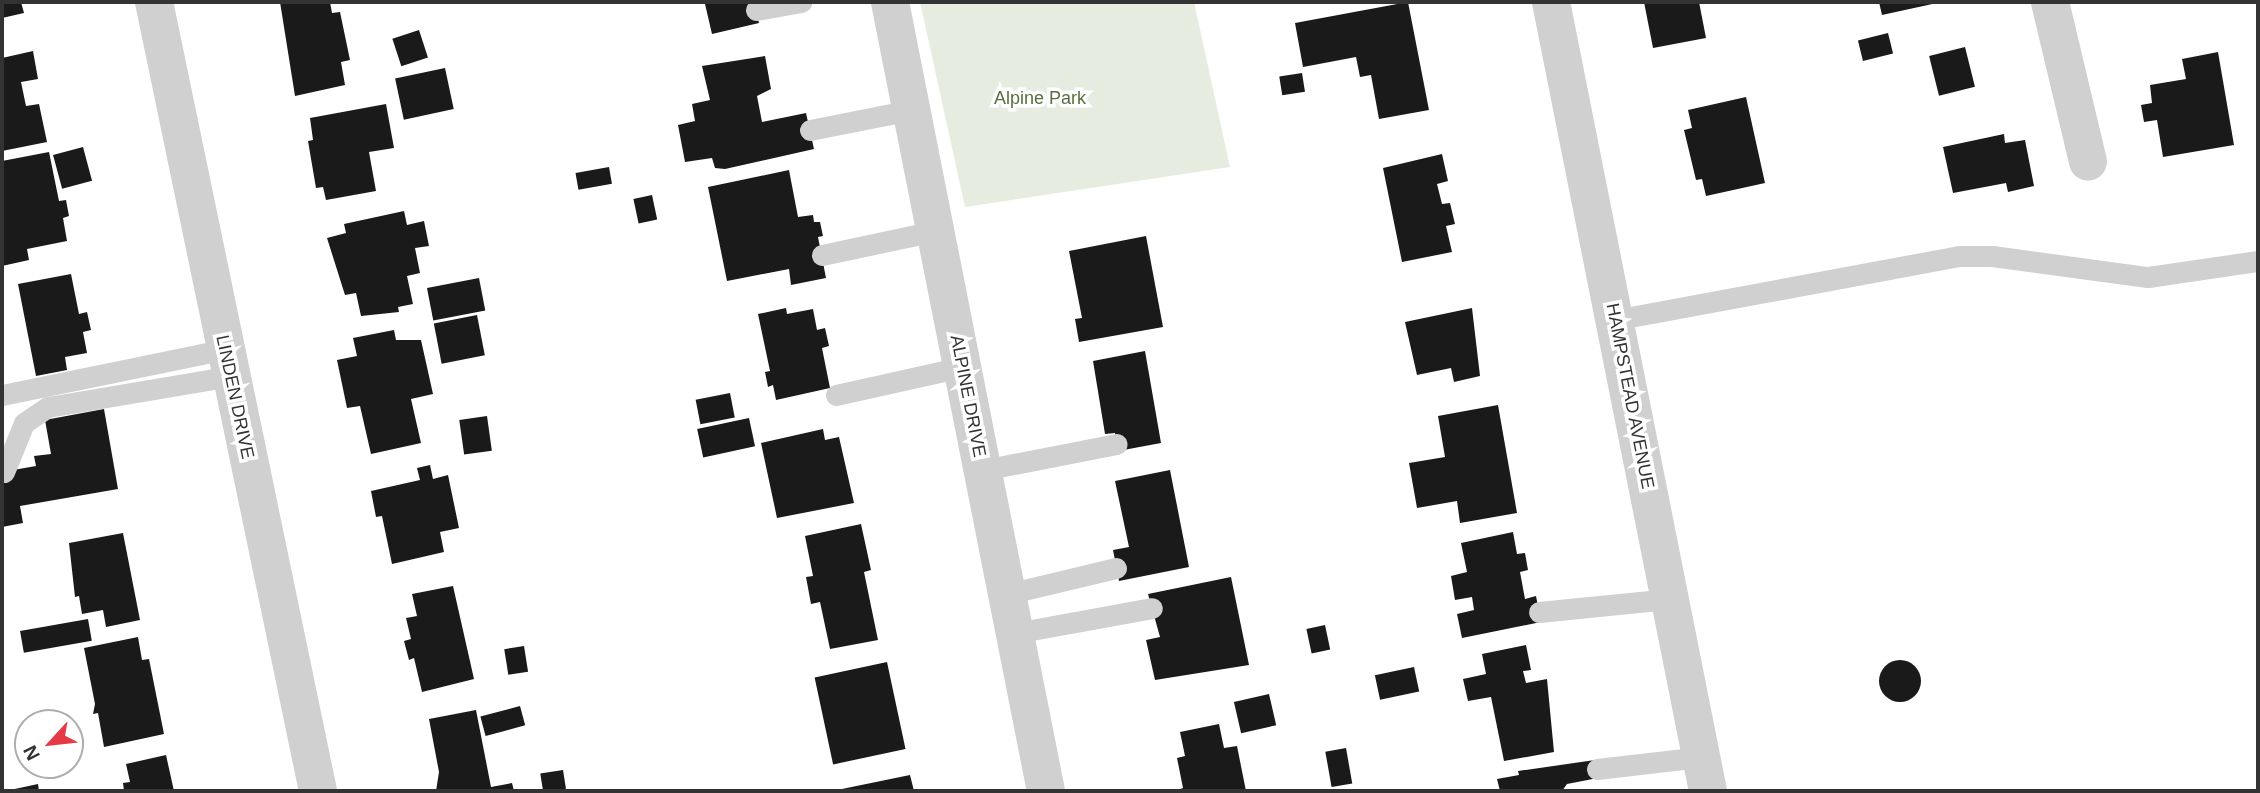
<!DOCTYPE html>
<style>
body{margin:0}
#map{position:relative;width:2260px;height:793px;overflow:hidden;background:#fff;font-family:Arial,sans-serif}
div>[style]{position:absolute}
.green>*{inset:0;background:#e6ecdf}
.building>*{inset:0;background:#1a1a1a;transform-origin:0 0}
.round{border-radius:50%}
.service>*{height:21px;margin:-10.5px;padding:0 10.5px;transform-origin:10.5px;border-radius:10.5px;background:#d0d0d0}
.minor>*{height:38px;margin:-19px;padding:0 19px;transform-origin:19px;border-radius:19px;background:#d0d0d0}
.tertiary>*{height:38px;margin:-19px;padding:0 19px;transform-origin:19px;border-radius:19px;background:#d0d0d0}
span{translate:-50% -50%;white-space:nowrap;text-align:center;line-height:1.15;-webkit-text-stroke:7px #fff;paint-order:stroke}
.park-label{font-size:18px;color:#56703f}
.street-label{font-size:18px;color:#333}
.frame{position:absolute;inset:0;border:4px solid #333;pointer-events:none}
.north{position:absolute;left:14px;top:709px;width:70px;height:70px;box-sizing:border-box;background:#fff;border:2px solid #adadad;border-radius:50%;rotate:243deg;font-size:19px;font-weight:700;line-height:28px;text-align:center;color:#333}
.north::after{content:'';display:block;margin:auto;width:24px;height:32px;background:#e63946;clip-path:polygon(50% 0,100% 100%,50% 72%,0 100%)}
</style>
<div id="map">
<div class="green">
<div style="clip-path:polygon(920px 2px,1194px 2px,1230px 167px,965px 207px)"></div>
</div>
<div class="building">
<div style="clip-path:polygon(2px 2px,21px 2px,24px 13px,2px 18px)"></div>
<div style="clip-path:polygon(280px 2px,330px 2px,332px 13px,340px 12px,350px 60px,341px 62px,345px 85px,295px 96px)"></div>
<div style="clip-path:polygon(701px 2px,754px 2px,759px 23px,712px 34px,705px 4px)"></div>
<div style="clip-path:polygon(1408px 2px,1429px 110px,1379px 119px,1371px 75px,1360px 77px,1356px 57px,1303px 67px,1295px 23px)"></div>
<div style="clip-path:polygon(1644px 2px,1699px 2px,1706px 38px,1653px 48px)"></div>
<div style="clip-path:polygon(1879px 2px,1936px 2px,1937px 3px,1882px 15px)"></div>
<div style="left:419px;top:30px;width:29px;height:28px;rotate:72deg"></div>
<div style="left:1888px;top:33px;width:21px;height:31px;rotate:76deg"></div>
<div style="left:1965px;top:47px;width:41px;height:37px;rotate:76deg"></div>
<div style="clip-path:polygon(33px 51px,38px 79px,21px 82px,26px 106px,39px 104px,47px 142px,2px 151px,2px 58px)"></div>
<div style="clip-path:polygon(2218px 52px,2234px 145px,2163px 157px,2157px 120px,2144px 122px,2141px 105px,2152px 103px,2150px 85px,2186px 79px,2182px 59px)"></div>
<div style="clip-path:polygon(765px 56px,771px 89px,757px 96px,762px 122px,806px 113px,814px 149px,725px 169px,715px 168px,712px 158px,685px 162px,678px 125px,695px 121px,692px 104px,710px 100px,702px 66px)"></div>
<div style="left:445px;top:68px;width:42px;height:51px;rotate:78deg"></div>
<div style="left:1302px;top:73px;width:19px;height:23px;rotate:81deg"></div>
<div style="clip-path:polygon(1746px 97px,1765px 183px,1706px 196px,1702px 179px,1696px 180px,1684px 130px,1692px 128px,1688px 110px)"></div>
<div style="clip-path:polygon(386px 104px,394px 148px,369px 152px,376px 191px,326px 200px,323px 187px,316px 188px,308px 141px,313px 140px,310px 118px)"></div>
<div style="clip-path:polygon(2004px 134px,2005px 143px,2025px 140px,2034px 186px,2008px 192px,2006px 183px,1953px 193px,1943px 147px)"></div>
<div style="left:83px;top:147px;width:35px;height:31px;rotate:75deg"></div>
<div style="clip-path:polygon(49px 152px,59px 201px,66px 200px,69px 216px,63px 218px,67px 241px,27px 249px,29px 260px,2px 266px,2px 161px)"></div>
<div style="clip-path:polygon(1442px 154px,1448px 181px,1437px 184px,1442px 204px,1450px 203px,1455px 224px,1446px 226px,1452px 252px,1402px 262px,1383px 168px)"></div>
<div style="left:609px;top:167px;width:17px;height:34px;rotate:80deg"></div>
<div style="clip-path:polygon(789px 170px,798px 217px,813px 215px,814px 222px,820px 222px,823px 236px,818px 237px,826px 278px,791px 285px,789px 269px,727px 281px,708px 187px)"></div>
<div style="left:652px;top:195px;width:25px;height:19px;rotate:78deg"></div>
<div style="clip-path:polygon(404px 211px,407px 225px,424px 221px,429px 246px,415px 248px,420px 273px,407px 276px,413px 304px,398px 307px,399px 312px,361px 316px,356px 293px,345px 295px,327px 238px,346px 233px,344px 224px)"></div>
<div style="clip-path:polygon(1146px 236px,1163px 327px,1079px 342px,1075px 319px,1082px 318px,1069px 251px)"></div>
<div style="clip-path:polygon(71px 274px,79px 314px,87px 312px,91px 330px,83px 332px,87px 353px,65px 357px,67px 370px,36px 376px,18px 284px)"></div>
<div style="left:479px;top:278px;width:33px;height:53px;rotate:79deg"></div>
<div style="clip-path:polygon(786px 308px,787px 314px,813px 309px,817px 330px,825px 328px,829px 346px,822px 348px,830px 388px,776px 400px,773px 385px,768px 387px,765px 372px,770px 371px,758px 314px)"></div>
<div style="clip-path:polygon(1472px 308px,1480px 376px,1454px 382px,1451px 368px,1417px 375px,1405px 322px)"></div>
<div style="left:477px;top:315px;width:41px;height:44px;rotate:79deg"></div>
<div style="clip-path:polygon(394px 330px,396px 340px,421px 340px,433px 394px,411px 399px,421px 443px,371px 454px,360px 406px,347px 408px,337px 360px,357px 356px,353px 338px)"></div>
<div style="clip-path:polygon(1145px 351px,1161px 443px,1118px 451px,1115px 433px,1105px 434px,1093px 361px)"></div>
<div style="left:730px;top:393px;width:25px;height:35px;rotate:79deg"></div>
<div style="clip-path:polygon(1498px 405px,1517px 513px,1460px 523px,1457px 501px,1417px 508px,1409px 463px,1445px 457px,1438px 416px)"></div>
<div style="clip-path:polygon(104px 409px,118px 489px,20px 506px,23px 523px,2px 527px,2px 472px,36px 466px,34px 456px,51px 454px,45px 420px)"></div>
<div style="left:487px;top:416px;width:35px;height:28px;rotate:82deg"></div>
<div style="left:749px;top:418px;width:29px;height:53px;rotate:78deg"></div>
<div style="clip-path:polygon(823px 429px,825px 440px,839px 437px,854px 503px,777px 518px,761px 443px)"></div>
<div style="clip-path:polygon(430px 465px,433px 479px,448px 475px,459px 528px,440px 532px,444px 552px,392px 564px,382px 516px,376px 517px,371px 491px,420px 480px,417px 468px)"></div>
<div style="clip-path:polygon(1170px 470px,1189px 567px,1119px 581px,1113px 550px,1129px 547px,1115px 481px)"></div>
<div style="clip-path:polygon(861px 524px,871px 570px,864px 572px,878px 640px,830px 649px,820px 602px,811px 604px,806px 577px,813px 576px,805px 536px)"></div>
<div style="clip-path:polygon(1513px 532px,1517px 554px,1525px 553px,1528px 570px,1520px 572px,1525px 599px,1536px 596px,1541px 622px,1462px 638px,1457px 614px,1474px 610px,1472px 597px,1455px 600px,1451px 576px,1467px 572px,1461px 543px)"></div>
<div style="clip-path:polygon(123px 533px,140px 620px,106px 627px,103px 610px,82px 614px,79px 596px,75px 597px,69px 543px)"></div>
<div style="clip-path:polygon(1231px 577px,1249px 665px,1155px 680px,1146px 640px,1160px 637px,1148px 594px)"></div>
<div style="clip-path:polygon(453px 586px,474px 679px,422px 692px,414px 658px,409px 660px,404px 641px,411px 639px,406px 618px,417px 616px,412px 594px)"></div>
<div style="left:88px;top:619px;width:22px;height:69px;rotate:80deg"></div>
<div style="left:1325px;top:625px;width:25px;height:19px;rotate:78deg"></div>
<div style="clip-path:polygon(138px 637px,142px 660px,149px 659px,164px 734px,104px 747px,98px 713px,93px 714px,95px 704px,84px 648px)"></div>
<div style="clip-path:polygon(1526px 645px,1531px 670px,1523px 671px,1526px 683px,1547px 679px,1554px 752px,1504px 761px,1491px 697px,1468px 701px,1463px 679px,1486px 674px,1482px 654px)"></div>
<div style="left:524px;top:646px;width:26px;height:20px;rotate:81deg"></div>
<div class="round" style="left:1879px;top:660px;width:42px;height:42px"></div>
<div style="left:887px;top:662px;width:89px;height:74px;rotate:78deg"></div>
<div style="left:1414px;top:667px;width:25px;height:40px;rotate:78deg"></div>
<div style="left:1269px;top:694px;width:32px;height:36px;rotate:77deg"></div>
<div style="left:520px;top:706px;width:20px;height:41px;rotate:75deg"></div>
<div style="clip-path:polygon(476px 710px,491px 787px,512px 783px,514px 791px,436px 791px,439px 772px,429px 719px)"></div>
<div style="clip-path:polygon(1219px 724px,1224px 748px,1237px 746px,1246px 791px,1174px 791px,1183px 788px,1177px 758px,1185px 756px,1180px 732px)"></div>
<div style="left:1346px;top:748px;width:36px;height:21px;rotate:80deg"></div>
<div style="clip-path:polygon(166px 755px,174px 791px,124px 791px,123px 783px,130px 782px,126px 764px)"></div>
<div style="clip-path:polygon(1595px 760px,1598px 778px,1567px 784px,1562px 791px,1500px 791px,1497px 779px,1519px 775px,1518px 771px)"></div>
<div style="left:563px;top:770px;width:19px;height:23px;rotate:81deg"></div>
<div style="clip-path:polygon(910px 775px,914px 791px,837px 791px,837px 790px)"></div>
<div style="clip-path:polygon(38px 784px,39px 791px,10px 791px,10px 790px)"></div>
</div>
<div class="service">
<div style="left:756px;top:10px;width:46px;rotate:-10.1deg"></div>
<div style="left:810px;top:130px;width:103px;rotate:-11.2deg"></div>
<div style="left:822px;top:255px;width:116px;rotate:-12deg"></div>
<div style="left:1614px;top:320px;width:351px;rotate:-10.5deg"></div>
<div style="left:1959px;top:256px;width:33px"></div>
<div style="left:1992px;top:256px;width:157px;rotate:7.7deg"></div>
<div style="left:2148px;top:277px;width:111px;rotate:-8.3deg"></div>
<div style="left:2px;top:395px;width:229px;rotate:-11.6deg"></div>
<div style="left:836px;top:395px;width:129px;rotate:-12.5deg"></div>
<div style="left:983px;top:470px;width:136px;rotate:-11deg"></div>
<div style="left:4px;top:472px;width:53px;rotate:-67.8deg"></div>
<div style="left:24px;top:423px;width:29px;rotate:-34deg"></div>
<div style="left:48px;top:407px;width:186px;rotate:-9.6deg"></div>
<div style="left:1007px;top:594px;width:112px;rotate:-13.4deg"></div>
<div style="left:1539px;top:612px;width:132px;rotate:-5.7deg"></div>
<div style="left:1015px;top:633px;width:139px;rotate:-10.3deg"></div>
<div style="left:1597px;top:769px;width:105px;rotate:-6.6deg"></div>
</div>
<div class="minor">
<div style="left:154px;top:2px;width:806px;rotate:78.26deg"></div>
<div style="left:890px;top:2px;width:804px;rotate:78.82deg"></div>
<div style="left:2050px;top:2px;width:164px;rotate:76.6deg"></div>
</div>
<div class="tertiary">
<div style="left:1551px;top:2px;width:804px;rotate:78.75deg"></div>
</div>
<div class="park-label">
<span style="left:1040px;top:98px">Alpine Park</span>
</div>
<div class="street-label">
<span style="left:968px;top:396px;rotate:79deg">ALPINE DRIVE</span>
<span style="left:1630px;top:396px;rotate:79deg">HAMPSTEAD AVENUE</span>
<span style="left:235px;top:397px;rotate:78deg">LINDEN DRIVE</span>
</div>
<div class="frame"></div>
<div class="north">N</div>
</div>
